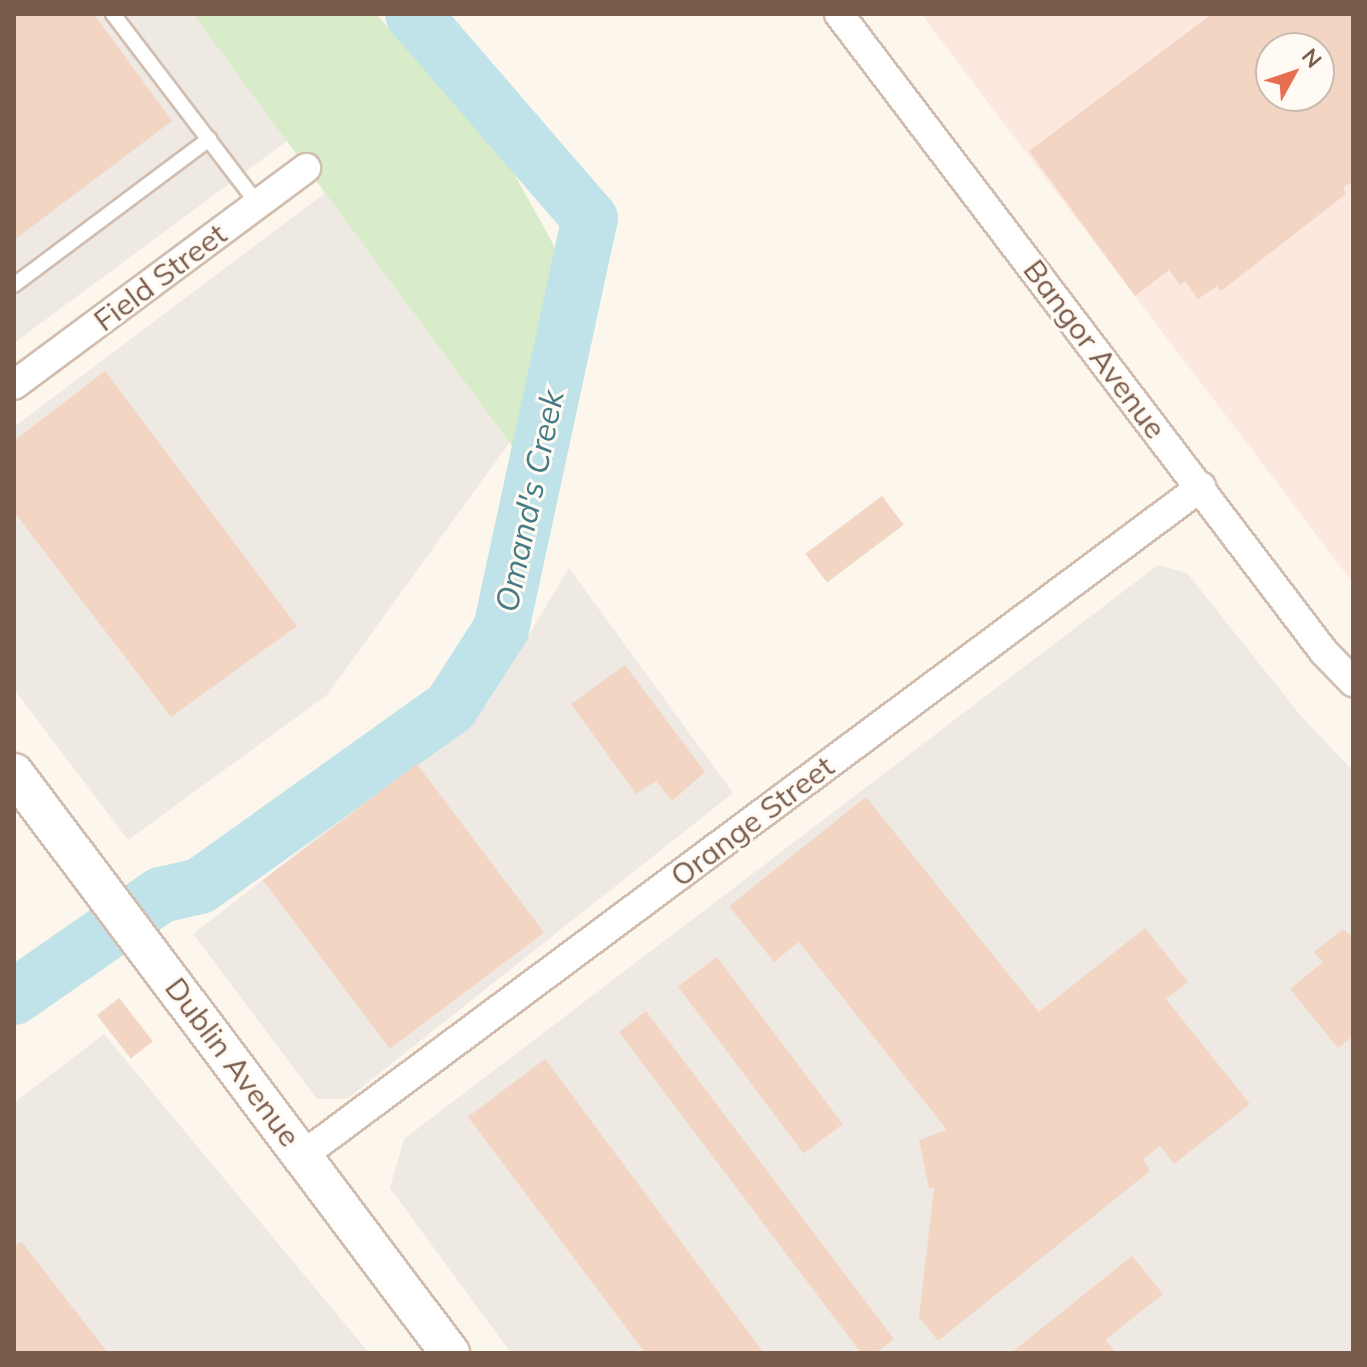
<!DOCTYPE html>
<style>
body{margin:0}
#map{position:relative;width:1367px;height:1367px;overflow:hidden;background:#fdf6ec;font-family:Mulish,sans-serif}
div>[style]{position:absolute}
.commercial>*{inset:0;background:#fde8e0}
.industrial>*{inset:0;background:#efe9e4}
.green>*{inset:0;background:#d8ecc9}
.river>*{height:56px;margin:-28px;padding:0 28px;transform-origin:28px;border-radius:28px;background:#bfe3e8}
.building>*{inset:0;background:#f3d5c3;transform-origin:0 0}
.roads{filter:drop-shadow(2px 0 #d1beb0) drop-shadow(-2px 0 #d1beb0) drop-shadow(0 2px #d1beb0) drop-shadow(0 -2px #d1beb0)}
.lane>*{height:14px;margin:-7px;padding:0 7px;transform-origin:7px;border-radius:7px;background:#fff}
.street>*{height:28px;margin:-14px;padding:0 14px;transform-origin:14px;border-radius:14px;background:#fff}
.secondary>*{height:38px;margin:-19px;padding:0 19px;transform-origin:19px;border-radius:19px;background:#fff}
span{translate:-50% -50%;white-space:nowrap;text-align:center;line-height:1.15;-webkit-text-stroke:6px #fffaf3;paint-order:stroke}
.street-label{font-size:30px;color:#7a5c4d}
.water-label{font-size:32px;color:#437c86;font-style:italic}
.frame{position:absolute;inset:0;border:16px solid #7a5c4d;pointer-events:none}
.north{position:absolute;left:1255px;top:32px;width:80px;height:80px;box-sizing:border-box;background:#fffaf3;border:2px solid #cabbb1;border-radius:50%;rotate:50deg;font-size:22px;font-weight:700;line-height:32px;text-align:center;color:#7a5c4d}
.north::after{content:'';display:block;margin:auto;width:28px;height:36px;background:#e76f51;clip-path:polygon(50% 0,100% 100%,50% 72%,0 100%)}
</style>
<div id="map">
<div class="commercial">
<div style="clip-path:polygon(evenodd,921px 14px,1353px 14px,1353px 583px,1135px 296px,921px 14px,1271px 48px,1319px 48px,1319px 96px,1271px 96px,1271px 48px)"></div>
</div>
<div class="industrial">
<div style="clip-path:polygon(14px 14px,193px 14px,287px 141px,14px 343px)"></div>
<div style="clip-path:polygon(325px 193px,509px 443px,327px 695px,128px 840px,14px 689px,14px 427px)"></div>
<div style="clip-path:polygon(1158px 565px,1187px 573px,1301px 716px,1353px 771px,1353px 1353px,511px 1353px,390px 1188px,404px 1139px)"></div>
<div style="clip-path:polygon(569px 568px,733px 793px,347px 1099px,317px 1099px,193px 934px,486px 706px)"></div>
<div style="clip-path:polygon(104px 1034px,369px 1353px,14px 1353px,14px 1103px)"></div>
</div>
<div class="green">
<div style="clip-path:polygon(193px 14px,376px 14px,502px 152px,558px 253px,533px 475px)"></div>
</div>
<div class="river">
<div style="left:14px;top:997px;width:179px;rotate:-34.8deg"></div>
<div style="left:161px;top:895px;width:40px;rotate:-13deg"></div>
<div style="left:200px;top:886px;width:308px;rotate:-35.5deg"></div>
<div style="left:451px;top:707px;width:93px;rotate:-57.3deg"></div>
<div style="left:501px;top:629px;width:420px;rotate:-77.8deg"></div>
<div style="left:590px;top:219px;width:271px;rotate:-130.8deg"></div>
</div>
<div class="building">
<div style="clip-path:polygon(19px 14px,94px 14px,172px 121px,14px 240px,14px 18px)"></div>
<div style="clip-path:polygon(evenodd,1212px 14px,1353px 14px,1353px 181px,1343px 188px,1346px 194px,1221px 291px,1217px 286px,1198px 299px,1185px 281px,1180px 285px,1169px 270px,1135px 296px,1029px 151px,1212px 14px,1271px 48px,1319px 48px,1319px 96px,1271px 96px,1271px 48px)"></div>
<div style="clip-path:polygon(105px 371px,297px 626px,171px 717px,14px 512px,14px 441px)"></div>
<div style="left:882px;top:496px;width:36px;height:96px;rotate:53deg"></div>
<div style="clip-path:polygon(625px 665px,705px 772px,672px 801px,656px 781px,636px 794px,571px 704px)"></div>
<div style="left:417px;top:764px;width:211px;height:193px;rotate:53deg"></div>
<div style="clip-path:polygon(866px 797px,1039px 1012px,1145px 928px,1188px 982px,1166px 999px,1250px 1104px,1174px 1164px,1160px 1146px,1143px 1159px,1150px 1171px,938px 1341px,919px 1317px,934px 1188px,929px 1189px,919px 1140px,947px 1130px,799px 942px,774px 962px,729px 906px)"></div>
<div style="clip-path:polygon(1343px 929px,1353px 938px,1353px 1036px,1338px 1048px,1290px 989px,1323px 962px,1314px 952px)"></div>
<div style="left:717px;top:957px;width:209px;height:49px;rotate:53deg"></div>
<div style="left:119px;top:998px;width:55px;height:28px;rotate:52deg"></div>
<div style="clip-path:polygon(646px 1011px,894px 1339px,876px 1353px,861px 1353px,619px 1032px)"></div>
<div style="clip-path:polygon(545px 1059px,764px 1353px,645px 1353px,468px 1117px)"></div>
<div style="clip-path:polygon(21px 1241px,108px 1353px,14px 1353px,14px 1247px)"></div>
<div style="clip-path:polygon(1132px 1256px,1163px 1294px,1105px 1340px,1116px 1353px,1011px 1353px)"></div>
</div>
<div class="roads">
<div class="lane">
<div style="left:113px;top:14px;width:239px;rotate:52.7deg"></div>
<div style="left:14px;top:285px;width:244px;rotate:-36.8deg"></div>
</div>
<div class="street">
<div style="left:839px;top:14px;width:801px;rotate:52.76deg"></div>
<div style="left:1324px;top:652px;width:42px;rotate:46deg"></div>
<div style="left:14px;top:385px;width:364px;rotate:-36.6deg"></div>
<div style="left:302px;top:1156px;width:1121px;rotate:-36.66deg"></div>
</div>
<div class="secondary">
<div style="left:14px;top:773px;width:726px;rotate:53.07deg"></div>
</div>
</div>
<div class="street-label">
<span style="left:160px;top:277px;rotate:-37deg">Field Street</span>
<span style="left:1095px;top:349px;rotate:53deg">Bangor Avenue</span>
<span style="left:752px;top:821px;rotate:-37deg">Orange Street</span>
<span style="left:233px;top:1062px;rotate:53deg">Dublin Avenue</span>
</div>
<div class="water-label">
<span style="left:529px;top:501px;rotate:-78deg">Omand's Creek</span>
</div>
<div class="frame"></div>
<div class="north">N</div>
</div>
